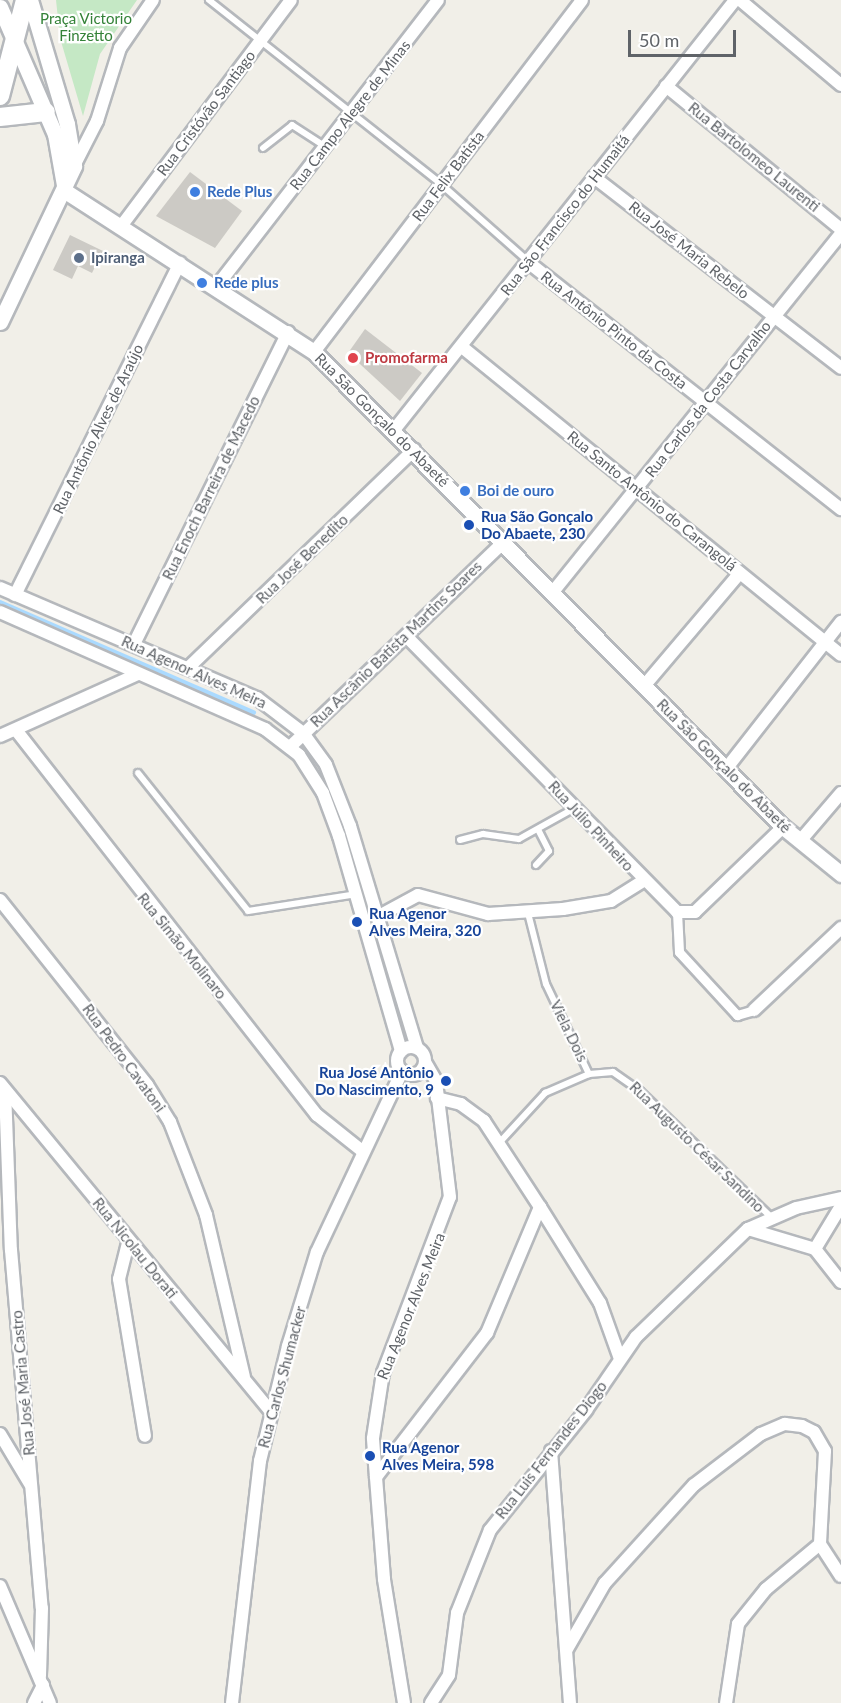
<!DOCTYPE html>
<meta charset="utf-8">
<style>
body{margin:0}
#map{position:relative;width:841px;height:1703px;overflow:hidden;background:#f1efe8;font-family:Lato,sans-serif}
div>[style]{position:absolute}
.green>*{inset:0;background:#c5e8c5}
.stream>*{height:4.5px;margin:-2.25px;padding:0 2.25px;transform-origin:2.25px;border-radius:2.25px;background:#aadaff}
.building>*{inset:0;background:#cccac5}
.roads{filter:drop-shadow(2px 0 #b5b8bc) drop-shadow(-2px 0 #b5b8bc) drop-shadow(0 2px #b5b8bc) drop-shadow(0 -2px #b5b8bc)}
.service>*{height:6px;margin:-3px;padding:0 3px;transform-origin:3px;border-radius:3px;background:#fff}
.pedestrian>*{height:9px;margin:-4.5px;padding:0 4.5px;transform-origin:4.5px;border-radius:4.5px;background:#fff}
.minor>*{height:12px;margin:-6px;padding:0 6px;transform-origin:6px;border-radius:6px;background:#fff}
.minor>.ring{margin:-6px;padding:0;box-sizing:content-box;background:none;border:12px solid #fff;border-radius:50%}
.tertiary>*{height:15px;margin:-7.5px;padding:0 7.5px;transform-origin:7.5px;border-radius:7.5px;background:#fff}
.secondary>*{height:18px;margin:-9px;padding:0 9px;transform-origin:9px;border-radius:9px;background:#fff}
.dots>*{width:16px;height:16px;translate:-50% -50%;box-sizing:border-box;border:3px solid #fff;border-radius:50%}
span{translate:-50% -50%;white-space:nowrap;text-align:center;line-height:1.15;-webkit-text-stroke:4.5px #fff;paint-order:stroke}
.park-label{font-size:15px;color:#348238}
.street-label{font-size:15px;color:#5f6368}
.shop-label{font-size:15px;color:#366cbe;font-weight:700}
.left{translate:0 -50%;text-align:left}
.service-label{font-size:15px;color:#4e5e75;font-weight:700}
.health-label{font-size:15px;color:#be3a42;font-weight:700}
.transit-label{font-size:15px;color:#164399;font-weight:700}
.right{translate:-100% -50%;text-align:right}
.scale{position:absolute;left:628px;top:30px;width:108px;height:27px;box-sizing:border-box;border:3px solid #5f6368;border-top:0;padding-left:8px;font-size:18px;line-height:21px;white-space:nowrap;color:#5f6368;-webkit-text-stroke:4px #fff;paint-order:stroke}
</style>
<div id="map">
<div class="green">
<div style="clip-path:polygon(137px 0,100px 54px,83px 116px,60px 38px,56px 0)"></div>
</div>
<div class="stream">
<div style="left:0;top:602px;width:276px;rotate:23.5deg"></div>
</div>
<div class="building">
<div style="clip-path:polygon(190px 172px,242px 211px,215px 248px,156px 216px)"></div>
<div style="clip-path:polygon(70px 235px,103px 251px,92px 273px,78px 266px,72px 279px,53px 270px)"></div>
<div style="clip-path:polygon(365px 329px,422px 373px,400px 401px,348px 353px)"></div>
</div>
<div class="roads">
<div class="service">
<div style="left:209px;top:0;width:298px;rotate:38.4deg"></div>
<div style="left:442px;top:185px;width:115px;rotate:41.5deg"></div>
<div style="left:263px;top:148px;width:37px;rotate:-38deg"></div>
<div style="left:292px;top:125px;width:40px;rotate:32.9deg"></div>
<div style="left:138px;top:773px;width:176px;rotate:51.4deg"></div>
<div style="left:248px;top:911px;width:109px;rotate:-8.9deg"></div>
<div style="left:460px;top:840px;width:24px;rotate:-15deg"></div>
<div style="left:483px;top:834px;width:36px;rotate:8deg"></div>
<div style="left:519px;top:839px;width:64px;rotate:-29deg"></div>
<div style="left:536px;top:865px;width:19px;rotate:-47deg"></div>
<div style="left:549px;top:851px;width:22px;rotate:-117deg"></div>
<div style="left:528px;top:913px;width:73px;rotate:75.8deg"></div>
<div style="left:546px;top:984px;width:100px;rotate:64.5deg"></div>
<div style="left:500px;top:1142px;width:67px;rotate:-47.4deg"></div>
<div style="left:545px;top:1093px;width:48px;rotate:-23.4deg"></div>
<div style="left:589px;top:1074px;width:24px;rotate:-5deg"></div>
<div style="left:613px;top:1072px;width:33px;rotate:35deg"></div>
<div style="left:640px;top:1091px;width:182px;rotate:43.9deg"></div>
</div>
<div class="pedestrian">
<div style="left:677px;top:912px;width:40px;rotate:87.1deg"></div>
<div style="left:679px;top:952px;width:86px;rotate:47.4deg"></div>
<div style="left:737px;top:1015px;width:18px;rotate:-16deg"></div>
</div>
<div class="minor">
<div style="left:740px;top:0;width:132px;rotate:40.1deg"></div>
<div style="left:666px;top:86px;width:226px;rotate:39.3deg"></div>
<div style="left:74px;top:166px;width:51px;rotate:-62.9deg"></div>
<div style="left:97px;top:121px;width:77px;rotate:-72.5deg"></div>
<div style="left:120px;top:48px;width:58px;rotate:-55.5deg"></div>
<div style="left:594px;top:177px;width:312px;rotate:37.7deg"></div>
<div style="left:122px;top:225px;width:281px;rotate:-53.1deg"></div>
<div style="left:528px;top:262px;width:399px;rotate:38.3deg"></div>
<div style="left:217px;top:286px;width:361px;rotate:-52.3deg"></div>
<div style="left:462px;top:347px;width:488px;rotate:39.1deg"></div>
<div style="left:314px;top:352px;width:442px;rotate:-52.7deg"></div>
<div style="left:394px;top:430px;width:549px;rotate:-51.58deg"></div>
<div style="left:0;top:588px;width:280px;rotate:23.2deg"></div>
<div style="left:257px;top:698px;width:58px;rotate:37.3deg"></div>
<div style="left:303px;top:733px;width:39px;rotate:54deg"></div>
<div style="left:326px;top:765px;width:66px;rotate:68.5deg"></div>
<div style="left:350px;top:826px;width:232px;rotate:73.2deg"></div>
<div style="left:552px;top:593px;width:462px;rotate:-51.2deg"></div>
<div style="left:15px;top:595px;width:371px;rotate:-63.6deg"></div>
<div style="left:0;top:612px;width:290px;rotate:23.8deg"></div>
<div style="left:265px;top:729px;width:43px;rotate:37.4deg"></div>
<div style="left:299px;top:755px;width:45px;rotate:57.7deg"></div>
<div style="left:323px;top:793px;width:46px;rotate:69.6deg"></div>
<div style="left:339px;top:836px;width:224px;rotate:73.9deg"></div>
<div style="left:407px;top:637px;width:385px;rotate:45.5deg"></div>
<div style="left:677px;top:912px;width:18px"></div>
<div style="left:695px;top:912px;width:122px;rotate:-44deg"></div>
<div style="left:134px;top:644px;width:348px;rotate:-63.7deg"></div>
<div style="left:189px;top:667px;width:313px;rotate:-44deg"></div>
<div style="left:644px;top:686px;width:148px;rotate:-49.7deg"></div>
<div style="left:16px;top:730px;width:489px;rotate:52deg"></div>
<div style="left:317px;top:1115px;width:56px;rotate:38.5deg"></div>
<div style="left:0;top:736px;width:151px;rotate:-24.2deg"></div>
<div style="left:290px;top:747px;width:295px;rotate:-43.8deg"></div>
<div style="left:726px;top:769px;width:187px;rotate:-52deg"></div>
<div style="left:800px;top:841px;width:63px;rotate:-49.5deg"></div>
<div style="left:0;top:900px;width:236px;rotate:51.5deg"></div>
<div style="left:147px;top:1085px;width:44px;rotate:58.1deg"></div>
<div style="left:170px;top:1122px;width:100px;rotate:68.8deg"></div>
<div style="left:206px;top:1215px;width:166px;rotate:76.8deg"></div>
<div style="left:379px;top:916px;width:44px;rotate:-28.3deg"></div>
<div style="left:418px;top:895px;width:73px;rotate:15.2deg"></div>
<div style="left:488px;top:914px;width:75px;rotate:-3.8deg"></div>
<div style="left:563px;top:909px;width:49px;rotate:-9.5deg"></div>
<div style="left:611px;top:901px;width:38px;rotate:-32deg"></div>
<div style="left:754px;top:1010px;width:120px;rotate:-43.3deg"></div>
<div class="ring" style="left:397px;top:1047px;width:16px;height:16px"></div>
<div style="left:0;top:1083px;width:426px;rotate:50.5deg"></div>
<div style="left:5px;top:1090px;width:160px;rotate:87.9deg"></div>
<div style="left:11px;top:1250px;width:359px;rotate:85.1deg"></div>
<div style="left:42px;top:1608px;width:68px;rotate:91.7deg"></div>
<div style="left:540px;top:1207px;width:113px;rotate:58deg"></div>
<div style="left:600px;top:1303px;width:59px;rotate:70.3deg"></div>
<div style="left:748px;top:1229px;width:70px;rotate:16.6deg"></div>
<div style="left:815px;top:1249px;width:42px;rotate:51.8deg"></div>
<div style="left:128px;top:1243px;width:37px;rotate:104deg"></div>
<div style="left:119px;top:1279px;width:159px;rotate:80.6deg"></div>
<div style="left:815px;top:1249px;width:50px;rotate:-58.8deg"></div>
<div style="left:0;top:1434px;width:58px;rotate:59deg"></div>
<div style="left:551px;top:1451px;width:253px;rotate:85.7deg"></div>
<div style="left:376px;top:1477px;width:182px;rotate:-52.4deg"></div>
<div style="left:487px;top:1333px;width:137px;rotate:-67.2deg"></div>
<div style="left:540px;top:1207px;width:103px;rotate:-123.1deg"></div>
<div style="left:484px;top:1121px;width:29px;rotate:-144deg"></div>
<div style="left:461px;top:1104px;width:25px;rotate:-166deg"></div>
<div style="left:820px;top:1544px;width:38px;rotate:57deg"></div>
<div style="left:0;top:1586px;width:127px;rotate:66.9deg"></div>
<div style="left:567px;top:1649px;width:76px;rotate:-60.1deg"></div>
<div style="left:605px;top:1583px;width:132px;rotate:-47.8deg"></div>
<div style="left:694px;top:1485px;width:84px;rotate:-37.3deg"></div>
<div style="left:761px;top:1434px;width:26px;rotate:-23deg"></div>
<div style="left:785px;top:1424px;width:17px;rotate:7deg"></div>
<div style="left:802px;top:1426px;width:13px;rotate:27deg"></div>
<div style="left:814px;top:1432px;width:22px;rotate:60deg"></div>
<div style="left:825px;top:1451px;width:93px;rotate:93.1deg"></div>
<div style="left:820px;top:1544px;width:70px;rotate:140.2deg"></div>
<div style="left:766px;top:1589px;width:45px;rotate:128.7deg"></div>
<div style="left:738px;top:1624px;width:80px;rotate:98.6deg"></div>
<div style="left:34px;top:1703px;width:20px;rotate:-63deg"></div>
<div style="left:232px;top:1703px;width:244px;rotate:-83.4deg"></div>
<div style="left:260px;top:1461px;width:118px;rotate:-76.3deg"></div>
<div style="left:288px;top:1346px;width:98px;rotate:-72.9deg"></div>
<div style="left:317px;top:1252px;width:200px;rotate:-64.8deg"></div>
<div style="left:404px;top:1703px;width:126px;rotate:-99.2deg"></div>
<div style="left:384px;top:1579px;width:141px;rotate:-94.5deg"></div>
<div style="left:373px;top:1438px;width:66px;rotate:-81.3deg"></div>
<div style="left:383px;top:1373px;width:188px;rotate:-69.2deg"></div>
<div style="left:450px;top:1197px;width:117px;rotate:-96.9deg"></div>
<div style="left:436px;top:1081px;width:22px;rotate:-120deg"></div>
<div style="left:431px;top:1703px;width:33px;rotate:-57deg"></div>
<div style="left:449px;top:1675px;width:63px;rotate:-82.6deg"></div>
<div style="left:457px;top:1613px;width:89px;rotate:-68.3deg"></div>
<div style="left:490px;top:1530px;width:154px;rotate:-51.3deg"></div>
<div style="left:586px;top:1410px;width:88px;rotate:-55.6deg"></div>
<div style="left:636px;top:1337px;width:156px;rotate:-44deg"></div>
<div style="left:748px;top:1229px;width:52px;rotate:-23.6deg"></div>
<div style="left:796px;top:1208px;width:46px;rotate:-12.5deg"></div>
</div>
<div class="tertiary">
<div style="left:0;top:7px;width:138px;rotate:66.6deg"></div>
<div style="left:55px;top:134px;width:58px;rotate:80deg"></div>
<div style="left:65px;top:191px;width:297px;rotate:32.9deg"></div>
<div style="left:314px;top:352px;width:668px;rotate:45.36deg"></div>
<div style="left:783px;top:827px;width:75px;rotate:39deg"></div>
<div style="left:0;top:322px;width:173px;rotate:-64.6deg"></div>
<div style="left:74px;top:166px;width:43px;rotate:-99.5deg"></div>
<div style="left:67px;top:124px;width:129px;rotate:-106.6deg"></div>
</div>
<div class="secondary">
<div style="left:0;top:96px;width:99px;rotate:-75.4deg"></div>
<div style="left:0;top:117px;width:46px;rotate:-6.2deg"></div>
</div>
</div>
<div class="dots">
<div style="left:195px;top:192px;background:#3f7fe0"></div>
<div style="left:79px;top:258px;background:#5c6f8a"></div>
<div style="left:202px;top:283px;background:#3f7fe0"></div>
<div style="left:353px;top:358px;background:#e0444e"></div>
<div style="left:465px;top:491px;background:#3f7fe0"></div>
<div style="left:469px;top:525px;background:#1a4fb4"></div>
<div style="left:357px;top:922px;background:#1a4fb4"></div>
<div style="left:446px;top:1081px;background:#1a4fb4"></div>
<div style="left:370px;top:1456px;background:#1a4fb4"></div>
</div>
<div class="park-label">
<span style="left:86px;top:27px">Praça Victorio<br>Finzetto</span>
</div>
<div class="street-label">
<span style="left:206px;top:113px;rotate:-53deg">Rua Cristóvão Santiago</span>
<span style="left:350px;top:115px;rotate:-52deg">Rua Campo Alegre de Minas</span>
<span style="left:754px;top:157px;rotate:39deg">Rua Bartolomeo Laurenti</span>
<span style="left:448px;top:176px;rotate:-53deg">Rua Felix Batista</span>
<span style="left:565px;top:215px;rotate:-52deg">Rua São Francisco do Humaitá</span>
<span style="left:689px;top:250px;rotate:38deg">Rua José Maria Rebelo</span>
<span style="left:614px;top:330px;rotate:38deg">Rua Antônio Pinto da Costa</span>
<span style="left:708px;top:399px;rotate:-52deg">Rua Carlos da Costa Carvalho</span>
<span style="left:382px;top:420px;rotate:45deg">Rua São Gonçalo do Abaeté</span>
<span style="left:98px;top:429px;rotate:-64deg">Rua Antônio Alves de Araújo</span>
<span style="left:211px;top:488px;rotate:-64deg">Rua Enoch Barreira de Macedo</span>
<span style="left:652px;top:501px;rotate:39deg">Rua Santo Antônio do Carangolá</span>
<span style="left:302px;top:559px;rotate:-44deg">Rua José Benedito</span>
<span style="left:396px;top:644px;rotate:-44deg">Rua Ascânio Batista Martins Soares</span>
<span style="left:194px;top:672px;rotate:24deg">Rua Agenor Alves Meira</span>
<span style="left:724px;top:766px;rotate:45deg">Rua São Gonçalo do Abaeté</span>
<span style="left:591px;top:826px;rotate:47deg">Rua Júlio Pinheiro</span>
<span style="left:182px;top:946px;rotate:51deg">Rua Simão Molinaro</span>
<span style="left:569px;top:1031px;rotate:64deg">Viela Dois</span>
<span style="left:124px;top:1058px;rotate:54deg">Rua Pedro Cavatoni</span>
<span style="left:697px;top:1147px;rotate:44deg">Rua Augusto César Sandino</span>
<span style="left:135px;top:1248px;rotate:51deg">Rua Nicolau Dorati</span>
<span style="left:411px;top:1306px;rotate:-68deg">Rua Agenor Alves Meira</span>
<span style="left:282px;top:1377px;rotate:-75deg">Rua Carlos Shumacker</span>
<span style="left:23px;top:1383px;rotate:-95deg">Rua José Maria Castro</span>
<span style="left:551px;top:1450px;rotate:-52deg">Rua Luis Fernandes Diogo</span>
</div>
<div class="shop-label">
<span class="left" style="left:207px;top:192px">Rede Plus</span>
<span class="left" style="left:214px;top:283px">Rede plus</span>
<span class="left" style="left:477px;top:491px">Boi de ouro</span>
</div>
<div class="service-label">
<span class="left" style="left:91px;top:258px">Ipiranga</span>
</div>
<div class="health-label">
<span class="left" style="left:365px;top:358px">Promofarma</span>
</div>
<div class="transit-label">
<span class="left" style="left:481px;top:525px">Rua São Gonçalo<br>Do Abaete, 230</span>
<span class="left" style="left:369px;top:922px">Rua Agenor<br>Alves Meira, 320</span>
<span class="right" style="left:434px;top:1081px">Rua José Antônio<br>Do Nascimento, 9</span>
<span class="left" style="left:382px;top:1456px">Rua Agenor<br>Alves Meira, 598</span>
</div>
<div class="scale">50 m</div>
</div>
